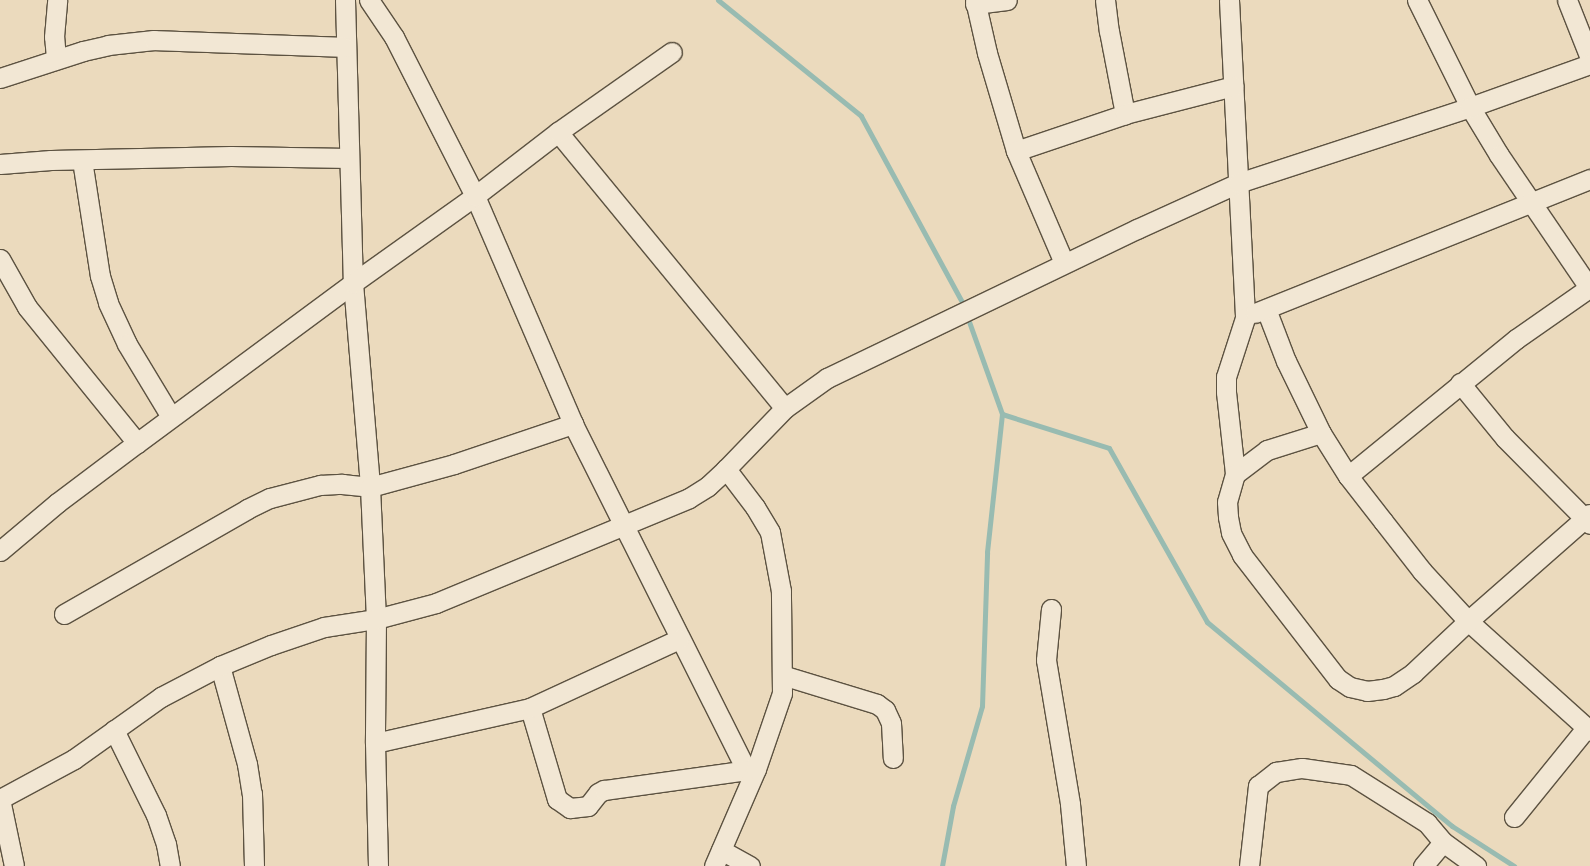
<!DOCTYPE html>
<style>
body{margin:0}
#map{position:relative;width:1590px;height:866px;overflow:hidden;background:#ebdabd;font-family:"IM FELL Great Primer",serif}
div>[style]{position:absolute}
.stream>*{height:5px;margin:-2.5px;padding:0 2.5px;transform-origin:2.5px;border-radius:2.5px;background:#98bbb1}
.roads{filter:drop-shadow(1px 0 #5c5241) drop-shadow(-1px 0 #5c5241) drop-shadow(0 1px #5c5241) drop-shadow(0 -1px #5c5241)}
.street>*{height:19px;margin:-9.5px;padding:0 9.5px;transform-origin:9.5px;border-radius:9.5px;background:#f2e7d4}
span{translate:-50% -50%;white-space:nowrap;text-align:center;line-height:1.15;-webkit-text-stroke:5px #f2e7d4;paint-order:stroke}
</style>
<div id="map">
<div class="stream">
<div style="left:718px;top:0;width:184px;rotate:39deg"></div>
<div style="left:861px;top:116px;width:212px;rotate:61.5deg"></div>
<div style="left:962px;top:302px;width:119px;rotate:70.3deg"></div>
<div style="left:1002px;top:414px;width:112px;rotate:17.6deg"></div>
<div style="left:1109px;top:448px;width:200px;rotate:60.6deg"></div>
<div style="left:1207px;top:622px;width:319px;rotate:39.8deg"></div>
<div style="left:1452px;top:826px;width:74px;rotate:32.8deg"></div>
<div style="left:942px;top:866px;width:61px;rotate:-79.6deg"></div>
<div style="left:953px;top:806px;width:104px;rotate:-73.8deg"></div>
<div style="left:982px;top:706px;width:154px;rotate:-88.1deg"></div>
<div style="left:987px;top:552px;width:139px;rotate:-83.8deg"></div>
</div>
<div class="roads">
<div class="street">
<div style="left:345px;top:0;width:283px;rotate:88.4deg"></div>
<div style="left:353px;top:283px;width:205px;rotate:85.2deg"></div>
<div style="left:370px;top:487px;width:132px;rotate:87.4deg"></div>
<div style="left:376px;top:619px;width:124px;rotate:90.5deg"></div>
<div style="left:375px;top:743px;width:123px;rotate:88.6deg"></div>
<div style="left:369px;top:0;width:45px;rotate:56deg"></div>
<div style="left:394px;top:37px;width:178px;rotate:63deg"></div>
<div style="left:475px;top:196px;width:248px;rotate:66.7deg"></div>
<div style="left:573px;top:424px;width:387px;rotate:63.4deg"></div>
<div style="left:975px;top:0;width:54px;rotate:77.2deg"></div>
<div style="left:987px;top:53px;width:102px;rotate:73.5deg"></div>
<div style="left:1016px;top:151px;width:122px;rotate:66.8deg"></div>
<div style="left:1105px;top:0;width:31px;rotate:83deg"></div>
<div style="left:1109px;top:31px;width:85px;rotate:79.1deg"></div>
<div style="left:1229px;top:0;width:318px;rotate:87.1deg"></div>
<div style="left:1245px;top:318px;width:62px;rotate:107.9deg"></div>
<div style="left:1226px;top:377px;width:15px;rotate:90deg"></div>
<div style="left:1226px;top:392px;width:82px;rotate:83.7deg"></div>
<div style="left:1417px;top:0;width:119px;rotate:63.6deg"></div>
<div style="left:1470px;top:107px;width:56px;rotate:58.9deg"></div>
<div style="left:1499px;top:155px;width:162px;rotate:55.8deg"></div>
<div style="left:1567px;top:0;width:62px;rotate:68.4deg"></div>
<div style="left:975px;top:4px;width:32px;rotate:-7deg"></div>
<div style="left:56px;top:58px;width:21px;rotate:-95deg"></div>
<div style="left:54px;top:37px;width:37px;rotate:-85deg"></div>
<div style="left:0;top:78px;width:87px;rotate:-18deg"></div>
<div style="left:83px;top:51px;width:26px;rotate:-13deg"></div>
<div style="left:108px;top:45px;width:46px;rotate:-6.2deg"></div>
<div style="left:154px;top:40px;width:191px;rotate:2.1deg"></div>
<div style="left:558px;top:132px;width:357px;rotate:50.6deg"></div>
<div style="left:1016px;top:151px;width:115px;rotate:-18.7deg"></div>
<div style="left:1125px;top:114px;width:112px;rotate:-14.5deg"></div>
<div style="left:82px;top:160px;width:117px;rotate:81.2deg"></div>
<div style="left:100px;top:276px;width:28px;rotate:73deg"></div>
<div style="left:108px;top:303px;width:45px;rotate:65.1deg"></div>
<div style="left:127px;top:344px;width:85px;rotate:58.9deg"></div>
<div style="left:0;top:164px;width:51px;rotate:-4.5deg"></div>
<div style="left:51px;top:160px;width:180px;rotate:-1.3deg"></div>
<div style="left:231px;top:156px;width:118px;rotate:1deg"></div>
<div style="left:0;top:259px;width:55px;rotate:60.6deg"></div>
<div style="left:27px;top:307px;width:175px;rotate:51deg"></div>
<div style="left:1266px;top:309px;width:56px;rotate:69deg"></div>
<div style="left:1286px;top:361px;width:80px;rotate:64.1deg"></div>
<div style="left:1321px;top:433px;width:51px;rotate:57.9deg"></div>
<div style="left:1348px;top:476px;width:57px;rotate:52.1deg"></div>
<div style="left:1383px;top:521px;width:63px;rotate:52deg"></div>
<div style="left:1422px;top:571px;width:68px;rotate:47.4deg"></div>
<div style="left:1468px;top:621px;width:164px;rotate:42deg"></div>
<div style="left:1255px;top:313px;width:361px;rotate:-21.8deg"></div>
<div style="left:1460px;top:383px;width:71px;rotate:50.7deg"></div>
<div style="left:1505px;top:438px;width:121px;rotate:45.3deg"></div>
<div style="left:1321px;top:433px;width:57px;rotate:162.5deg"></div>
<div style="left:1267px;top:450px;width:40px;rotate:143deg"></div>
<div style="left:1235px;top:474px;width:29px;rotate:106deg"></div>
<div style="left:1227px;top:502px;width:15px;rotate:86deg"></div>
<div style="left:1228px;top:517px;width:16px;rotate:79deg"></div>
<div style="left:1231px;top:533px;width:25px;rotate:63deg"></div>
<div style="left:1242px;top:555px;width:157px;rotate:52.3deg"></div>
<div style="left:1338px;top:679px;width:14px;rotate:34deg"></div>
<div style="left:1350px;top:687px;width:17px;rotate:13deg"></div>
<div style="left:1367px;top:691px;width:16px;rotate:-7deg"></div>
<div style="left:1383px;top:689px;width:11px;rotate:-15deg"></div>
<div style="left:1394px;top:686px;width:23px;rotate:-34deg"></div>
<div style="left:1413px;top:673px;width:76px;rotate:-43.4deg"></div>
<div style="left:1468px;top:621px;width:162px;rotate:-41.3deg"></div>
<div style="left:1348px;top:476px;width:217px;rotate:-39.2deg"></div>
<div style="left:1516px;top:339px;width:89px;rotate:-34.9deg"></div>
<div style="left:0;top:551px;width:75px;rotate:-40.1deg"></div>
<div style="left:57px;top:503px;width:100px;rotate:-36.9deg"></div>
<div style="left:137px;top:443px;width:269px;rotate:-36.5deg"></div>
<div style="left:353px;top:283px;width:150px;rotate:-35.5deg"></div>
<div style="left:475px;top:196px;width:105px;rotate:-37.6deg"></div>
<div style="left:558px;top:132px;width:139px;rotate:-35.1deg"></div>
<div style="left:1051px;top:609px;width:51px;rotate:95.6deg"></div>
<div style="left:1046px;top:660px;width:146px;rotate:80.5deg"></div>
<div style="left:1070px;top:804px;width:62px;rotate:84.5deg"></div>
<div style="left:64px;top:614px;width:211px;rotate:-29.8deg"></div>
<div style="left:247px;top:509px;width:25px;rotate:-26deg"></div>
<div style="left:270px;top:498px;width:52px;rotate:-14.6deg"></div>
<div style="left:320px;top:485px;width:22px;rotate:-3deg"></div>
<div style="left:342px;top:484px;width:28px;rotate:6deg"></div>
<div style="left:370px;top:487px;width:87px;rotate:-15.3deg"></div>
<div style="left:454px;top:464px;width:126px;rotate:-18.6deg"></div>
<div style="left:220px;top:666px;width:102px;rotate:74.6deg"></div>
<div style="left:247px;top:764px;width:30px;rotate:81deg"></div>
<div style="left:252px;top:794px;width:72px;rotate:88.4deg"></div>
<div style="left:782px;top:675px;width:99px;rotate:17deg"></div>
<div style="left:877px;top:704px;width:10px;rotate:37deg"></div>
<div style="left:885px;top:710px;width:14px;rotate:65deg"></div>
<div style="left:891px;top:723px;width:35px;rotate:87deg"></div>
<div style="left:530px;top:708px;width:95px;rotate:73.5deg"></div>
<div style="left:557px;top:799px;width:16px;rotate:35deg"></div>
<div style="left:570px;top:808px;width:18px;rotate:-6deg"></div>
<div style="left:588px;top:806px;width:16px;rotate:-52deg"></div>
<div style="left:598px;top:793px;width:7px;rotate:-27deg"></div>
<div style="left:604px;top:790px;width:153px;rotate:-7.9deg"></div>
<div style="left:114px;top:730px;width:95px;rotate:63.7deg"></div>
<div style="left:156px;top:815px;width:31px;rotate:71deg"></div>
<div style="left:166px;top:844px;width:22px;rotate:80deg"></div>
<div style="left:375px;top:743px;width:159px;rotate:-12.7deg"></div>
<div style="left:530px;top:708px;width:164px;rotate:-24.8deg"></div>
<div style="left:0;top:799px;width:84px;rotate:-28.4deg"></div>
<div style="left:74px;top:759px;width:107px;rotate:-35.5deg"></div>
<div style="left:161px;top:697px;width:67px;rotate:-27.7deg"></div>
<div style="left:220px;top:666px;width:55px;rotate:-22.4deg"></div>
<div style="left:271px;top:645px;width:56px;rotate:-18.8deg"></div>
<div style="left:324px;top:627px;width:53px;rotate:-8.7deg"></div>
<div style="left:376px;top:619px;width:62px;rotate:-14.9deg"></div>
<div style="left:436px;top:603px;width:274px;rotate:-22.5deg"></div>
<div style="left:689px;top:498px;width:22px;rotate:-32deg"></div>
<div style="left:708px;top:486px;width:25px;rotate:-43deg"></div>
<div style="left:726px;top:469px;width:85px;rotate:-46deg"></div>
<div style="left:785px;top:408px;width:52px;rotate:-35.5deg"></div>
<div style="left:827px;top:378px;width:344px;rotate:-25.7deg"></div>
<div style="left:1137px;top:229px;width:111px;rotate:-24.5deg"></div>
<div style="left:1238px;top:183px;width:244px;rotate:-18.1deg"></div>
<div style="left:1470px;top:107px;width:127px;rotate:-19.7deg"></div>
<div style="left:0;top:799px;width:68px;rotate:78.2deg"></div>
<div style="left:1514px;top:817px;width:114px;rotate:-51deg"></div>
<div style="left:721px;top:850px;width:33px;rotate:29deg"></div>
<div style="left:714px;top:866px;width:106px;rotate:-66.6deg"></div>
<div style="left:756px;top:769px;width:80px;rotate:-71.1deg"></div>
<div style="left:782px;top:693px;width:102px;rotate:-90.6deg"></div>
<div style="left:781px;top:591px;width:60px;rotate:-100.6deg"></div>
<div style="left:770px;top:532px;width:29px;rotate:-121deg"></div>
<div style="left:755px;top:507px;width:48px;rotate:-127.3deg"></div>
<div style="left:1249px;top:866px;width:81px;rotate:-83.6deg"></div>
<div style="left:1258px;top:786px;width:23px;rotate:-38deg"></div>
<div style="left:1276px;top:772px;width:26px;rotate:-9deg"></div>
<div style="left:1302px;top:768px;width:49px;rotate:8.1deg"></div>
<div style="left:1351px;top:775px;width:90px;rotate:32.3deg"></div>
<div style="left:1427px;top:823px;width:25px;rotate:50deg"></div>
<div style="left:1443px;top:842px;width:41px;rotate:36deg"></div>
<div style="left:1423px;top:866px;width:31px;rotate:-50deg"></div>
</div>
</div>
</div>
